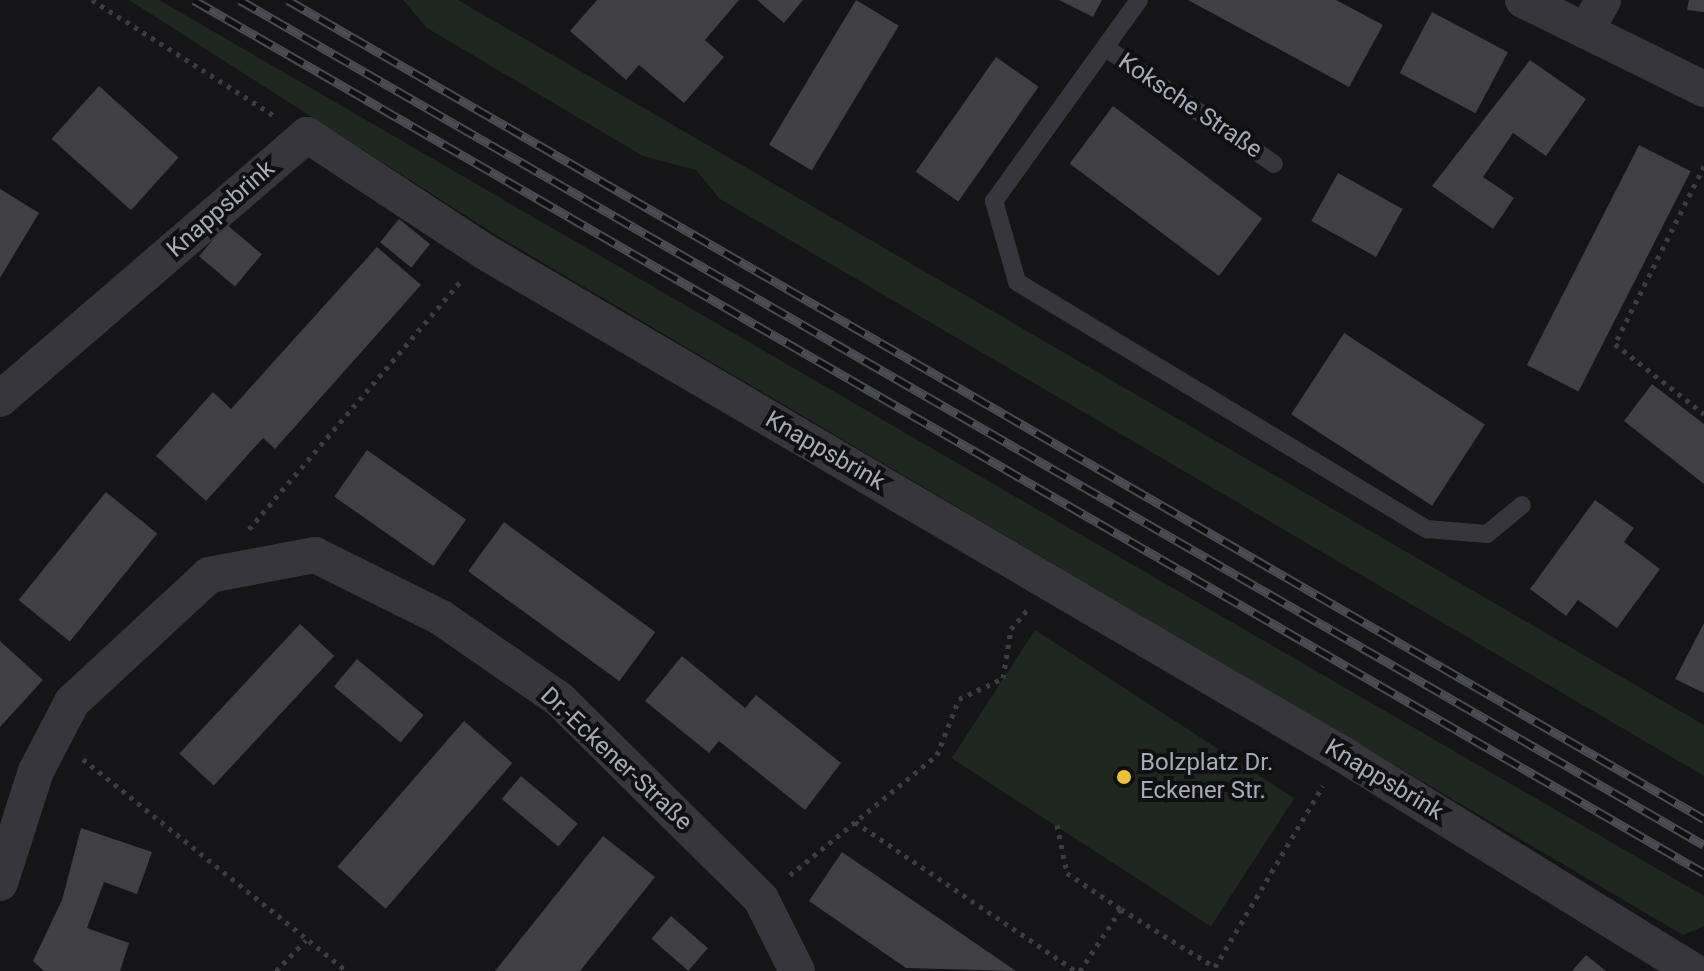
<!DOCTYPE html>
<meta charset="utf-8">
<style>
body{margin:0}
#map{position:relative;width:1704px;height:971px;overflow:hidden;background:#151517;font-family:Roboto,sans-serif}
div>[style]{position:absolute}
.green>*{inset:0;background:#1f2721;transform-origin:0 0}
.building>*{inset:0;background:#3f3f44;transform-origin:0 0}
.path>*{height:5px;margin-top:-2.5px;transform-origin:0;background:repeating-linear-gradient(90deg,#3c3d43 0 4px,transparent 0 10px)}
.lane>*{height:18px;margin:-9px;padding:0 9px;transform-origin:9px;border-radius:9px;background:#36363c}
.street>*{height:36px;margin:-18px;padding:0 18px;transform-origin:18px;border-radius:18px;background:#36363c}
.rail>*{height:9px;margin-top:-4.5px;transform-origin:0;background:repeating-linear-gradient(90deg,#101012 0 18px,#4b4c53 0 36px);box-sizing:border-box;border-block:2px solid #4b4c53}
.dots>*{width:22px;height:22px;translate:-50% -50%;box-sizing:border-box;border:4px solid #101012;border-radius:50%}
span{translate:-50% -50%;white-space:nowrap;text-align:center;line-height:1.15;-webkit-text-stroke:8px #101012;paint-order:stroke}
.street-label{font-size:24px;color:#a7aab7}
.poi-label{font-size:24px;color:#a7aab7}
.left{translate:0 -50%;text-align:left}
</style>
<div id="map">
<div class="green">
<div style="clip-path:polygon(129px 0,159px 0,1704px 896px,1704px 926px,1683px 935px,496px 235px)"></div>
<div style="clip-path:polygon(403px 0,458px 0,1704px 725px,1704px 776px,720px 199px,696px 170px,643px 156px,427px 28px)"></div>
<div style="left:1035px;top:630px;width:309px;height:153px;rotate:33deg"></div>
</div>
<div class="building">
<div style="clip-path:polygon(597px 0,739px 0,705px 40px,724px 57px,684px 103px,639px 65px,626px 80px,570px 31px)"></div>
<div style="clip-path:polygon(757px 0,803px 0,784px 23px)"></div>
<div style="left:856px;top:0;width:50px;height:169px;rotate:31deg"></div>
<div style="clip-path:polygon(1059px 0,1102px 0,1093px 17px)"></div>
<div style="clip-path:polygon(1188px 0,1336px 0,1383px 25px,1349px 87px)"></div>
<div style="clip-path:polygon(1689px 0,1704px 0,1704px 12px,1687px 10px)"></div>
<div style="left:1432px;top:12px;width:86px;height:69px;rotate:28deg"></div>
<div style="left:996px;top:57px;width:52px;height:140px;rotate:35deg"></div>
<div style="clip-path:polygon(1530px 60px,1586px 99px,1546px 156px,1513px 133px,1483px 177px,1514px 198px,1493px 229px,1432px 186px)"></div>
<div style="left:99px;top:86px;width:107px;height:71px;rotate:42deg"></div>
<div style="left:1113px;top:106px;width:187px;height:72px;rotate:37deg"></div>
<div style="left:1639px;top:145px;width:58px;height:247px;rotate:27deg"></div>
<div style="left:1338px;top:173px;width:74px;height:55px;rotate:29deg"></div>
<div style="clip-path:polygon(0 189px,39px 213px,0 278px)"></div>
<div style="left:399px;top:219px;width:40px;height:30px;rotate:39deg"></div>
<div style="left:226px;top:224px;width:47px;height:42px;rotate:40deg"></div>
<div style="clip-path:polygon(377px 247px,421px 285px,275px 449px,263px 438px,206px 501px,156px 456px,213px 392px,231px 409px)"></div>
<div style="left:1344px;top:333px;width:168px;height:97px;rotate:33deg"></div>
<div style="clip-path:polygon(1652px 384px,1704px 424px,1704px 484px,1624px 421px)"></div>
<div style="left:367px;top:450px;width:121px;height:57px;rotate:35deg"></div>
<div style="left:106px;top:492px;width:66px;height:139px;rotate:39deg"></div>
<div style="clip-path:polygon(1595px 500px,1634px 528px,1624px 542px,1660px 569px,1617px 628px,1578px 600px,1566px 616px,1530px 589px)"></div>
<div style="left:504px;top:522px;width:187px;height:61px;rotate:36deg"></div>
<div style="clip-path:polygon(1704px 623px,1704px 693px,1675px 679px)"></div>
<div style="left:300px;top:624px;width:47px;height:177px;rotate:43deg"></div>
<div style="clip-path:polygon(0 641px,43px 680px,0 727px)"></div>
<div style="clip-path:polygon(682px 656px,745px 708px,756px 695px,841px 763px,805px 810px,719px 741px,709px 753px,645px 701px)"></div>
<div style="left:357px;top:659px;width:87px;height:36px;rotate:40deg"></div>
<div style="left:464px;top:721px;width:64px;height:193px;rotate:41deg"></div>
<div style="left:521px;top:776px;width:74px;height:30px;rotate:40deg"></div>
<div style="clip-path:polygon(81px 828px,152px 852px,137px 894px,104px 882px,87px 928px,129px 943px,120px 971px,44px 971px,33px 961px,62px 900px)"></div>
<div style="clip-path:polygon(603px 836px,655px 877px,592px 956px,580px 971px,495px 971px)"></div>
<div style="clip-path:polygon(842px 852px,940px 919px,1016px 971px,906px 968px,809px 901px)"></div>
<div style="left:671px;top:916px;width:49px;height:30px;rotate:41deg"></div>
<div style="clip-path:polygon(1586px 955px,1606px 971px,1572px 971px)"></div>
</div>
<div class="path">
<div style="left:92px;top:0;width:217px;rotate:32.4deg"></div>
<div style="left:1704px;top:166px;width:199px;rotate:116.6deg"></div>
<div style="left:1615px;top:344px;width:113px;rotate:38.2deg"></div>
<div style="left:249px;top:529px;width:326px;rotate:-49.5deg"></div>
<div style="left:83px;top:759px;width:339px;rotate:38.8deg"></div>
<div style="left:855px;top:822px;width:267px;rotate:34deg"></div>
<div style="left:1057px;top:825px;width:49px;rotate:78.2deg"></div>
<div style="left:1067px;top:873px;width:65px;rotate:33.7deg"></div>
<div style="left:790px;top:875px;width:190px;rotate:-39.2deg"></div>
<div style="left:937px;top:755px;width:60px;rotate:-68.6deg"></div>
<div style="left:959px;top:699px;width:49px;rotate:-25.5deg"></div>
<div style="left:1003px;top:678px;width:50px;rotate:-80.7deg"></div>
<div style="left:1011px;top:629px;width:25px;rotate:-50deg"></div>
<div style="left:276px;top:971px;width:43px;rotate:-45.9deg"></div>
<div style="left:1080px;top:971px;width:74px;rotate:-56.5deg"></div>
<div style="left:1121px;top:909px;width:110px;rotate:31.7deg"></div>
<div style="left:1215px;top:967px;width:211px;rotate:-59.2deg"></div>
</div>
<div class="lane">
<div style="left:1139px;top:0;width:248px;rotate:125.8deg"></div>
<div style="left:994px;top:201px;width:84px;rotate:74.1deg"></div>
<div style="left:1017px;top:282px;width:479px;rotate:31.1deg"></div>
<div style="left:1427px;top:529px;width:60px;rotate:4.8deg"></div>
<div style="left:1487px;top:534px;width:45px;rotate:-39.6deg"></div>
<div style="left:1106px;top:48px;width:204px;rotate:34.6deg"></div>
</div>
<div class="street">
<div style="left:1523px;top:0;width:202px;rotate:26.2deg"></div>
<div style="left:1586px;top:31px;width:35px;rotate:-61deg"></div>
<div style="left:0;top:399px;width:405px;rotate:-40.7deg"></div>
<div style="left:307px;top:135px;width:213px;rotate:33.3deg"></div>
<div style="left:485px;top:252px;width:993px;rotate:30.36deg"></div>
<div style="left:1342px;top:754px;width:414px;rotate:31.7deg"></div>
<div style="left:0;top:883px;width:118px;rotate:-72.2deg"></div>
<div style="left:36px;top:771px;width:78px;rotate:-62.4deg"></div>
<div style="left:72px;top:702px;width:187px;rotate:-42.8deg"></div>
<div style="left:209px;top:575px;width:108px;rotate:-10.7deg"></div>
<div style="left:315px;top:555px;width:140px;rotate:26.4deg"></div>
<div style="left:440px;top:617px;width:145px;rotate:34.6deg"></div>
<div style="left:559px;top:699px;width:284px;rotate:44.7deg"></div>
<div style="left:761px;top:899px;width:80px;rotate:63.4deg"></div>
</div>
<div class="rail">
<div style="left:194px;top:0;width:1744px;rotate:30.03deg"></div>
<div style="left:240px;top:0;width:1690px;rotate:29.99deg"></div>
<div style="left:288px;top:0;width:1636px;rotate:30.04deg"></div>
</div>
<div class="dots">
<div style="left:1124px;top:777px;background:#efc034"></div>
</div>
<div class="street-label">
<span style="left:1190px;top:106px;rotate:34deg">Koksche Straße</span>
<span style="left:221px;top:209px;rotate:-41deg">Knappsbrink</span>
<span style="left:825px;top:451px;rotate:30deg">Knappsbrink</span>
<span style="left:616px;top:759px;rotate:43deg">Dr.-Eckener-Straße</span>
<span style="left:1384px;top:780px;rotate:31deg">Knappsbrink</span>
</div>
<div class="poi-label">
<span class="left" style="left:1140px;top:777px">Bolzplatz Dr.<br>Eckener Str.</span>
</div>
</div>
